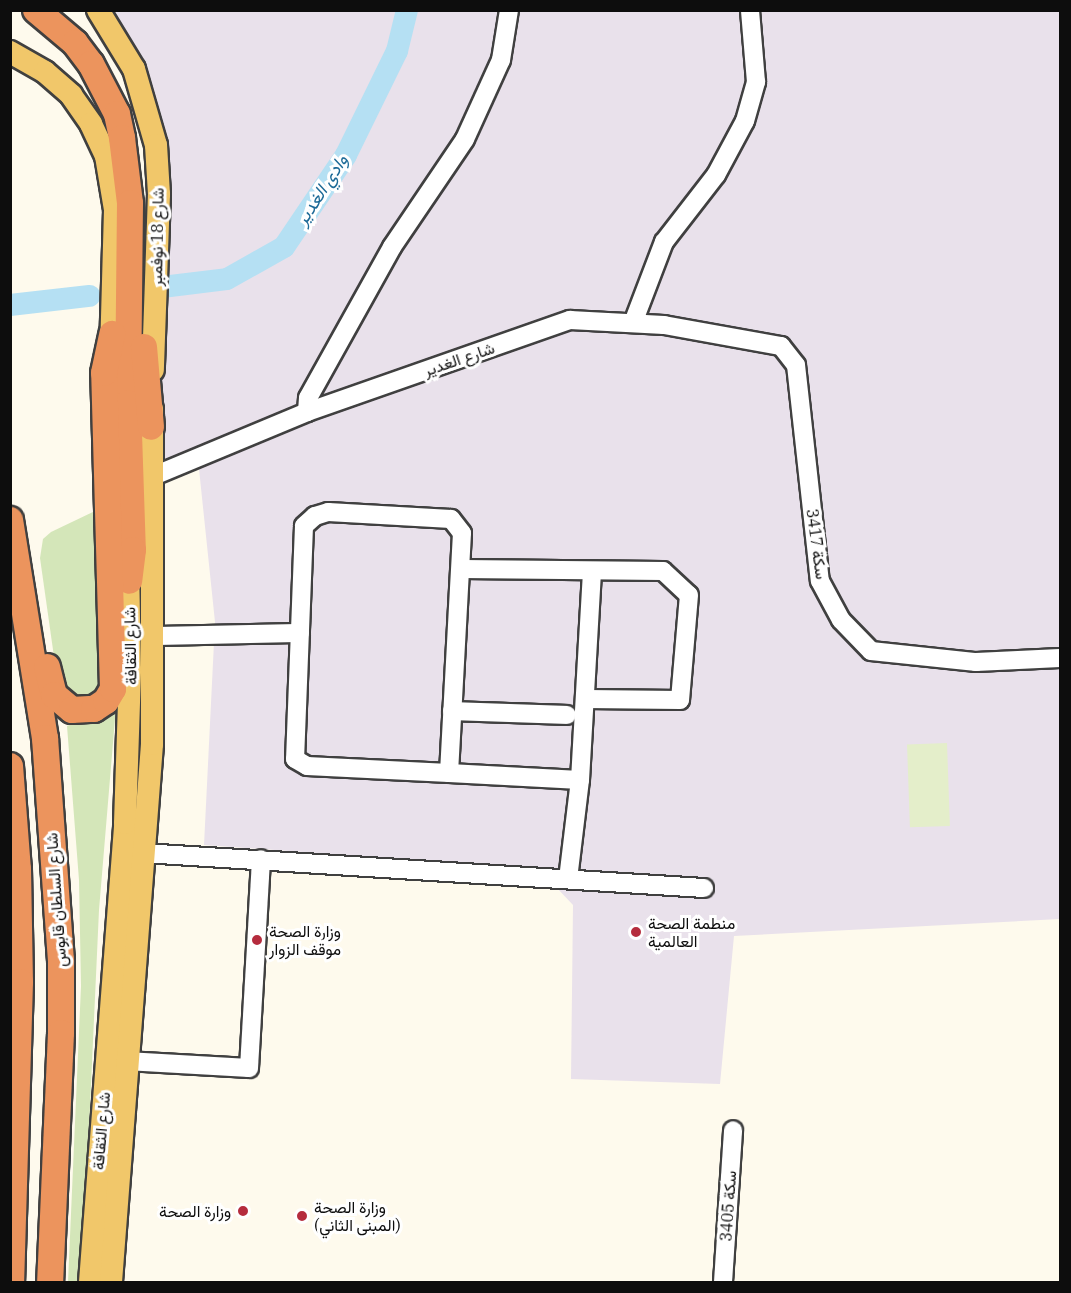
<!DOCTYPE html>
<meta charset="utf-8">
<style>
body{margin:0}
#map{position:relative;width:1071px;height:1293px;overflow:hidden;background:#fefaed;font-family:"IBM Plex Serif",Vazirmatn,serif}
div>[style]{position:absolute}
.industrial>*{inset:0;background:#e9e1eb}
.green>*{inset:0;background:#d4e6b9}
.pitch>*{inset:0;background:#e4eeca;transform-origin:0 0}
.river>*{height:22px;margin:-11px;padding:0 11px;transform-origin:11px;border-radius:11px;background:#b5e0f3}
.roads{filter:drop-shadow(2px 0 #404040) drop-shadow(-2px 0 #404040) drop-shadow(0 2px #404040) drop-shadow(0 -2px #404040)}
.minor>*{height:18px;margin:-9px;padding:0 9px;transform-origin:9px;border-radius:9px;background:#fff}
.major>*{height:22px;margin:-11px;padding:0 11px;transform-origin:11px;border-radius:11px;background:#f1c76a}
.highway>*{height:26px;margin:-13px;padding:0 13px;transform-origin:13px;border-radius:13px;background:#ec945d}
.dots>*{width:16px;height:16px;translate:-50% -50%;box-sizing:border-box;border:3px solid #fff;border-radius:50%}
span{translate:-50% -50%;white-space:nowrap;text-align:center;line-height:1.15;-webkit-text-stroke:6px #fff;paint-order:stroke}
.street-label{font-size:16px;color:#0d0d0d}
.poi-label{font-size:16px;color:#0d0d0d}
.left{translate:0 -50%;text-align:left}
.right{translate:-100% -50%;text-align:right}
.water-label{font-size:18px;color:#1d6a97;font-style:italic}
.frame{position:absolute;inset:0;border:12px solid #0d0d0d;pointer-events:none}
</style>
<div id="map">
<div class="industrial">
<div style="clip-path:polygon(115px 11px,1060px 11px,1060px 919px,734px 936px,720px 1084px,571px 1079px,573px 905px,539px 869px,204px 845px,215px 622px,199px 469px,196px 455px,165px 463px,158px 456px,166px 138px,151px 80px)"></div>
</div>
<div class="green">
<div style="clip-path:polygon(95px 511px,102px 660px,99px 686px,89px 695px,76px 697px,58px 685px,40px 558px,43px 539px,51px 532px)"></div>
<div style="clip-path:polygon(116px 707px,99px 910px,82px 1282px,68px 1282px,81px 986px,79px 880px,67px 726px)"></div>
</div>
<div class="pitch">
<div style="left:947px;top:743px;width:83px;height:40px;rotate:88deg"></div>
</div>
<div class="river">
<div style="left:162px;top:287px;width:65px;rotate:-7deg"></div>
<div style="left:227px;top:279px;width:65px;rotate:-29.3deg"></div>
<div style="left:284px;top:247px;width:111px;rotate:-56deg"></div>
<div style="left:346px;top:155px;width:116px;rotate:-63.9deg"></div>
<div style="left:397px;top:51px;width:42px;rotate:-76.3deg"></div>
<div style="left:10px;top:305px;width:80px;rotate:-6.5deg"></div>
</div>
<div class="roads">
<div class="minor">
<div style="left:633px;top:323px;width:87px;rotate:-69.1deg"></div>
<div style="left:664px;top:242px;width:85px;rotate:-52.2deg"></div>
<div style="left:716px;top:175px;width:61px;rotate:-61.8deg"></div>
<div style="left:745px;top:121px;width:41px;rotate:-74.2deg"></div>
<div style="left:756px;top:82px;width:72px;rotate:-94.8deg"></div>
<div style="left:307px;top:412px;width:14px;rotate:-86deg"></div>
<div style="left:308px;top:398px;width:173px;rotate:-60.9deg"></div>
<div style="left:392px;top:247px;width:130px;rotate:-55.9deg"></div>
<div style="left:465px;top:139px;width:87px;rotate:-65.5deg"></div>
<div style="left:501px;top:60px;width:51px;rotate:-80.9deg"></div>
<div style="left:151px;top:477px;width:169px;rotate:-22.6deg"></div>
<div style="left:307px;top:412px;width:279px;rotate:-19.3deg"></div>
<div style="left:570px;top:320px;width:94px;rotate:3deg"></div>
<div style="left:664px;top:325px;width:119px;rotate:10.2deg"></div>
<div style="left:781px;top:346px;width:24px;rotate:52deg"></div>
<div style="left:796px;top:365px;width:217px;rotate:83.7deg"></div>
<div style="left:820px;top:581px;width:44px;rotate:61.7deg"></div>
<div style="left:841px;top:620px;width:43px;rotate:45.9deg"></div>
<div style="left:871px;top:651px;width:106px;rotate:6deg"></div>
<div style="left:976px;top:662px;width:84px;rotate:-2.7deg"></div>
<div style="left:462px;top:569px;width:201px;rotate:0.6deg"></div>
<div style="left:663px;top:571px;width:35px;rotate:43deg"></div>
<div style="left:689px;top:595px;width:105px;rotate:94.9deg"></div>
<div style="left:680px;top:700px;width:94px;rotate:-179.4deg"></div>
<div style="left:154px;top:636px;width:146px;rotate:-1.2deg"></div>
<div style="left:452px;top:711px;width:115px;rotate:2deg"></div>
<div style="left:449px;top:773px;width:240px;rotate:-86.9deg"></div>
<div style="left:462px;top:533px;width:18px;rotate:-128deg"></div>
<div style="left:451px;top:519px;width:123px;rotate:-176.7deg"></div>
<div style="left:328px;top:512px;width:14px;rotate:163deg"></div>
<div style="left:315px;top:516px;width:15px;rotate:138deg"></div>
<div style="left:304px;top:526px;width:233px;rotate:92.2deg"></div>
<div style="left:295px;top:759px;width:14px;rotate:30deg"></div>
<div style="left:307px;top:766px;width:142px;rotate:2.8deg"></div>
<div style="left:449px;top:773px;width:131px;rotate:3.1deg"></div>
<div style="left:143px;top:853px;width:562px;rotate:3.57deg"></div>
<div style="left:568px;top:879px;width:100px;rotate:-83.1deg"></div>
<div style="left:580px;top:780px;width:207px;rotate:-86.7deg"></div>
<div style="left:126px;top:1061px;width:123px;rotate:3.3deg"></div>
<div style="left:249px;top:1068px;width:209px;rotate:-86.7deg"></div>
<div style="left:723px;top:1282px;width:152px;rotate:-86.2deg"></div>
</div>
<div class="major">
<div style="left:98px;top:10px;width:69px;rotate:58.6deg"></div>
<div style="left:134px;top:69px;width:79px;rotate:73.9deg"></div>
<div style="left:156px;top:145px;width:49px;rotate:86.5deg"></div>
<div style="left:159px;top:194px;width:176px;rotate:92deg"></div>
<div style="left:10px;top:52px;width:40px;rotate:29.7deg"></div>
<div style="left:45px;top:72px;width:35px;rotate:41deg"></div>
<div style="left:71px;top:95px;width:35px;rotate:55deg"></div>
<div style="left:91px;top:124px;width:35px;rotate:65deg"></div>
<div style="left:106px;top:156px;width:55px;rotate:80.5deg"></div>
<div style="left:115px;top:210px;width:140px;rotate:91.6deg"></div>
<div style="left:90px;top:1282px;width:460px;rotate:-85.6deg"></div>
<div style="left:125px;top:823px;width:153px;rotate:-88.1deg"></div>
<div style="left:130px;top:670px;width:108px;rotate:-91.1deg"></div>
<div style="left:111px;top:1282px;width:540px;rotate:-85.64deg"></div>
<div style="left:152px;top:744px;width:335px;rotate:-90deg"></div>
</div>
<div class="highway">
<div style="left:36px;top:10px;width:51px;rotate:40.2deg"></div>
<div style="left:75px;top:43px;width:26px;rotate:53deg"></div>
<div style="left:91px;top:64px;width:56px;rotate:62.5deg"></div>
<div style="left:117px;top:114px;width:25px;rotate:78deg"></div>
<div style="left:122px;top:138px;width:65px;rotate:83deg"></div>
<div style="left:130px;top:203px;width:200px;rotate:90.6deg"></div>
<div style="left:128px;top:403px;width:147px;rotate:88.1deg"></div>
<div style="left:133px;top:550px;width:31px;rotate:97deg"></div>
<div style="left:144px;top:347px;width:80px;rotate:85deg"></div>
<div style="left:10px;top:520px;width:221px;rotate:80.9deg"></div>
<div style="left:45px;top:738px;width:223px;rotate:85.9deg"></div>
<div style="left:61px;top:960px;width:73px;rotate:90deg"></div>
<div style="left:61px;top:1033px;width:249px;rotate:92.5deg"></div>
<div style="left:47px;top:667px;width:29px;rotate:76deg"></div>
<div style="left:54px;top:695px;width:23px;rotate:40deg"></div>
<div style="left:72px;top:710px;width:22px;rotate:-3deg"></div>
<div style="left:94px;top:709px;width:14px;rotate:-34deg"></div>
<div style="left:106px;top:701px;width:14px;rotate:-60deg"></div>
<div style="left:113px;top:689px;width:316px;rotate:-91.6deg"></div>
<div style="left:104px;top:373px;width:40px;rotate:-78deg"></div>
<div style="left:10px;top:766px;width:103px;rotate:85.6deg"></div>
<div style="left:18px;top:869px;width:113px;rotate:89deg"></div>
<div style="left:20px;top:982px;width:300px;rotate:91.7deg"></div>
</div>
</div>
<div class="dots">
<div style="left:636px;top:932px;background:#b52c3d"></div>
<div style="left:257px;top:940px;background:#b52c3d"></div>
<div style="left:243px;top:1211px;background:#b52c3d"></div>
<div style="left:302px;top:1216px;background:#b52c3d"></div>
</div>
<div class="street-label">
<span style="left:157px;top:237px;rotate:-89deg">شارع 18 نوفمبر</span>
<span style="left:459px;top:359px;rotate:-19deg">شارع الغدير</span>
<span style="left:817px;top:544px;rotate:82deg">سكة 3417</span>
<span style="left:130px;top:646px;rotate:-91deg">شارع الثقافة</span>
<span style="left:56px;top:900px;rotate:-94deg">شارع السلطان قابوس</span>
<span style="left:101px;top:1131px;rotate:-85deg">شارع الثقافة</span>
<span style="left:728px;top:1206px;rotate:-86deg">سكة 3405</span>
</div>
<div class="poi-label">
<span class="left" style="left:648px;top:932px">منطمة الصحة<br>العالمية</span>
<span class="left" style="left:269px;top:940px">وزارة الصحة<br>موقف الزوار</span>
<span class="left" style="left:314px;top:1216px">وزارة الصحة<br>(المبنى الثاني)</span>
<span class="right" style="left:231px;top:1211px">وزارة الصحة</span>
</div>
<div class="water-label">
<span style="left:322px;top:190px;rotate:-57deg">وادي الغدير</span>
</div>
<div class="frame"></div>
</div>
